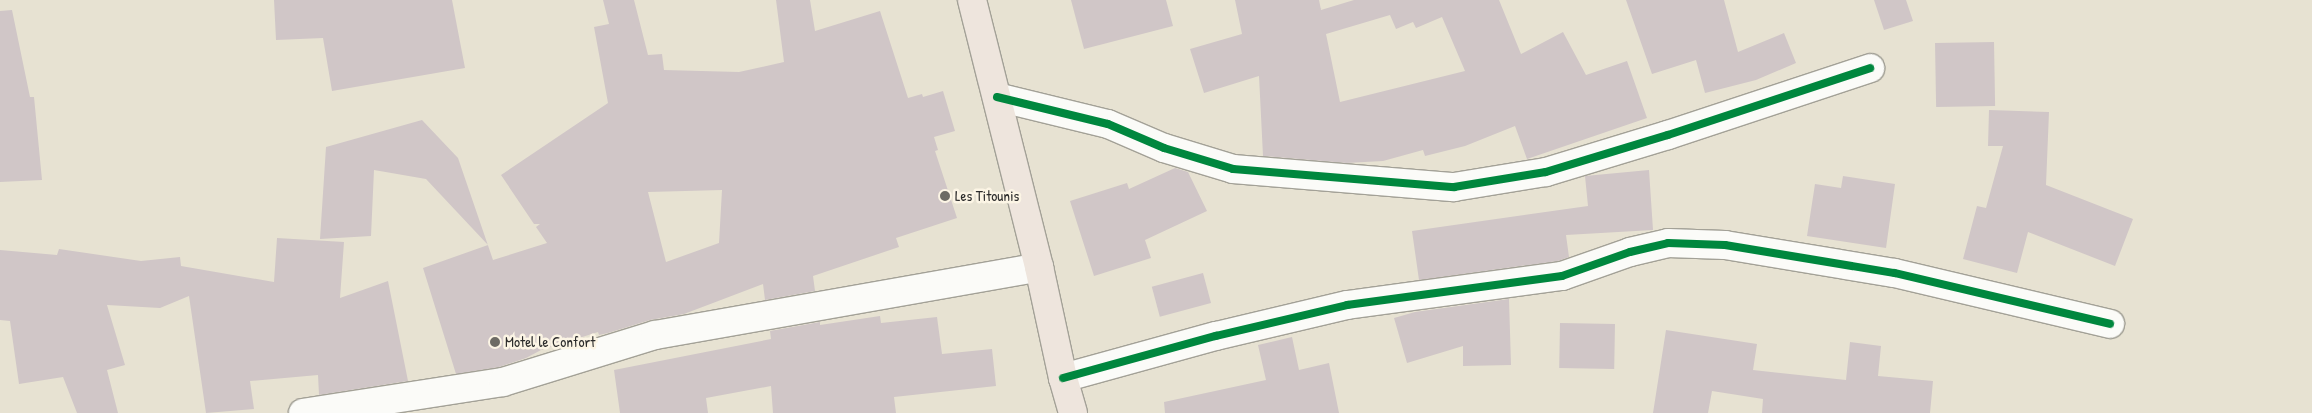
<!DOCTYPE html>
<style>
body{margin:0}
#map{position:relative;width:2312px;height:413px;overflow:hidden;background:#e7e2d2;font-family:"Patrick Hand",sans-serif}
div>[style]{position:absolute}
.building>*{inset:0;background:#d0c6c7;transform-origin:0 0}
.roads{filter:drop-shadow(1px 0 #a3a197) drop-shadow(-1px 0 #a3a197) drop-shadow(0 1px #a3a197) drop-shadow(0 -1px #a3a197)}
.minor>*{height:28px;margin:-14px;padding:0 14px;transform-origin:14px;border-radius:14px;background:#fbfbf8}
.trunk>*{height:28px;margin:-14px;padding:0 14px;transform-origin:14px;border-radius:14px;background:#eee5dd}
.cycleway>*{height:8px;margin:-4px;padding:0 4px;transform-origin:4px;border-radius:4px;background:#00873e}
.dots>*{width:14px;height:14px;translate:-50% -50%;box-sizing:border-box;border:2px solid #fcf5e5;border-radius:50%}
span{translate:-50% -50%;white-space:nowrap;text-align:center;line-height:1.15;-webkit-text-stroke:5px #fcf5e5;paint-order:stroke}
.poi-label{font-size:15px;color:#2b2b2b}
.left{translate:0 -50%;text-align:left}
</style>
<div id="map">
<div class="building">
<div style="clip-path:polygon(274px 0,452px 0,465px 68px,332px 91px,323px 38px,276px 40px)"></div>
<div style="clip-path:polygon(evenodd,603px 0,634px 0,648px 55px,662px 54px,664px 70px,739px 72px,784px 62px,776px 0,810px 0,815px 31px,880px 11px,908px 98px,922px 94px,923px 97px,943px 91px,955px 131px,934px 137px,938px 150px,935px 151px,957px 218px,896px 238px,899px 247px,813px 276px,815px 291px,765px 300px,763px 284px,684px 314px,650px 320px,608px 333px,599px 335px,598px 332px,541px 350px,526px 358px,499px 367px,456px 374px,423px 268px,488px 245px,426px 179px,374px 170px,371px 236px,320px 239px,326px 147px,422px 120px,458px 158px,493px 260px,547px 243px,536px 227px,540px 224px,534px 224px,501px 175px,608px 103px,594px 27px,609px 24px,603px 0,722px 190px,719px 243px,666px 262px,648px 192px,722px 190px)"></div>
<div style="clip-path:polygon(1071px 0,1166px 0,1173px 26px,1084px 49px)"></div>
<div style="clip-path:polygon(evenodd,1235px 0,1319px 0,1321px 10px,1354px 0,1499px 0,1521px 54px,1563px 32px,1586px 75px,1627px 61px,1647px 118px,1527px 159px,1515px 126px,1465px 146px,1425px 156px,1423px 150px,1383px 161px,1346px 163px,1263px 156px,1259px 76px,1204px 93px,1190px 49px,1242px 34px,1235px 0,1390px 15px,1396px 29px,1413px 22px,1416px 28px,1442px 17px,1465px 71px,1340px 102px,1326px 34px,1390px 15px)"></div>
<div style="clip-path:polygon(1626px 0,1724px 0,1738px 52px,1784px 33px,1796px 63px,1756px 80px,1705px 93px,1696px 60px,1652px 74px)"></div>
<div style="clip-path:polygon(1874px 0,1906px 0,1913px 21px,1884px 30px)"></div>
<div style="clip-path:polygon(12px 10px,30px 97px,34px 97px,42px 180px,0 182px,0 11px)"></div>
<div style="left:1994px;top:42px;width:64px;height:59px;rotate:89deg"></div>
<div style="clip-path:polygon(1989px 110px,2049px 112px,2046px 185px,2133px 219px,2115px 266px,2028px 232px,2017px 273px,1963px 259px,1977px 206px,1986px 208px,2003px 146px,1988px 146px)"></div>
<div style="clip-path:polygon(1175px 168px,1188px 172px,1207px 211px,1145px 240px,1151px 258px,1094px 276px,1070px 201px,1127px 183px,1129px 189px)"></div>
<div style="clip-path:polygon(1649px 170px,1653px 230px,1566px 235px,1569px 257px,1558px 261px,1419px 280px,1412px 231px,1588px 206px,1585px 176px)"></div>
<div style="clip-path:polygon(1843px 176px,1895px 184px,1886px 248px,1807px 236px,1815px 184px,1841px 188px)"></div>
<div style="clip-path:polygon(277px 238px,344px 242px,340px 298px,388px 281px,408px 381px,319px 395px,318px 375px,250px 381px,254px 409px,206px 413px,189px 296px,160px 308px,107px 305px,125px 365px,107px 370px,118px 413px,77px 413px,63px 377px,19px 384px,10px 321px,0 320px,0 250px,57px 255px,59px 249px,141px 261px,180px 257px,181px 266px,274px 282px)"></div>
<div style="left:1203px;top:273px;width:31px;height:53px;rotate:75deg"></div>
<div style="clip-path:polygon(1509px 299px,1511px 365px,1463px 366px,1463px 346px,1407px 363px,1394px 318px,1415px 312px)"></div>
<div style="clip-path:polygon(880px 316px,881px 323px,937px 317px,942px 354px,992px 349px,996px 386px,894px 397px,896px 413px,773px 413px,771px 386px,706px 398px,708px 413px,620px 413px,614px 370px,771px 339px,770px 331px,820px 322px,820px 325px)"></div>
<div style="left:1560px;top:323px;width:55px;height:45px;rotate:1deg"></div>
<div style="clip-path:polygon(1666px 330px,1757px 344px,1753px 370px,1846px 380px,1850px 342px,1881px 346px,1878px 376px,1933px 381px,1930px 413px,1762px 413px,1763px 399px,1712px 391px,1708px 413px,1653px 413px)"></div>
<div style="clip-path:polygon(1292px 337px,1299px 370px,1329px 363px,1339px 413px,1165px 413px,1164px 402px,1266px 380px,1258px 345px)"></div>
</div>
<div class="roads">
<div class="minor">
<div style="left:997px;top:97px;width:114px;rotate:13.7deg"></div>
<div style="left:1108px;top:124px;width:61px;rotate:23.2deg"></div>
<div style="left:1164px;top:148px;width:72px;rotate:16.9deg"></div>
<div style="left:1233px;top:169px;width:222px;rotate:4.7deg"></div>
<div style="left:1454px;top:187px;width:93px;rotate:-9.3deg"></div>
<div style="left:1546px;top:172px;width:127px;rotate:-16.9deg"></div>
<div style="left:1668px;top:135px;width:213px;rotate:-18.3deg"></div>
<div style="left:1063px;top:378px;width:159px;rotate:-15.4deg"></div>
<div style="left:1216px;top:336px;width:135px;rotate:-13.3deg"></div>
<div style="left:1347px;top:305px;width:217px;rotate:-7.7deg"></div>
<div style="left:1562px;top:276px;width:72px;rotate:-19.4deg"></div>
<div style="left:1630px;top:252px;width:39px;rotate:-13deg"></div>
<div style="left:1668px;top:243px;width:57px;rotate:2deg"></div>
<div style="left:1725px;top:245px;width:172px;rotate:9.4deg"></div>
<div style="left:1895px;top:273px;width:221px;rotate:13.3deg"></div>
<div style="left:303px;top:413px;width:202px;rotate:-8.8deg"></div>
<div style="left:503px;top:382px;width:159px;rotate:-17.2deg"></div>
<div style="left:655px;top:335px;width:390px;rotate:-10deg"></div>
</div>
<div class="trunk">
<div style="left:972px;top:0;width:275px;rotate:75.9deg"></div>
<div style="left:1039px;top:267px;width:114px;rotate:77.8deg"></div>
<div style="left:1063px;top:378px;width:36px;rotate:74deg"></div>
</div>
</div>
<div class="cycleway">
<div style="left:997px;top:97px;width:114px;rotate:13.7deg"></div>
<div style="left:1108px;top:124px;width:61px;rotate:23.2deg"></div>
<div style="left:1164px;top:148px;width:72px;rotate:16.9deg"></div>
<div style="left:1233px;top:169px;width:222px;rotate:4.7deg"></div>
<div style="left:1454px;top:187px;width:93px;rotate:-9.3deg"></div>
<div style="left:1546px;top:172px;width:127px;rotate:-16.9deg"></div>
<div style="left:1668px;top:135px;width:213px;rotate:-18.3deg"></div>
<div style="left:1063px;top:378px;width:159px;rotate:-15.4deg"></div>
<div style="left:1216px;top:336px;width:135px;rotate:-13.3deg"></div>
<div style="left:1347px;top:305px;width:217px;rotate:-7.7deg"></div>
<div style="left:1562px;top:276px;width:72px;rotate:-19.4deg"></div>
<div style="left:1630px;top:252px;width:39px;rotate:-13deg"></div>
<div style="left:1668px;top:243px;width:57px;rotate:2deg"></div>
<div style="left:1725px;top:245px;width:172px;rotate:9.4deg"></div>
<div style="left:1895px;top:273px;width:221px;rotate:13.3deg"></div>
</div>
<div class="dots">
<div style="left:945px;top:196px;background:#6d6b65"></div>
<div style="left:495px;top:342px;background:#6d6b65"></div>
</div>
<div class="poi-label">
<span class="left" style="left:955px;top:196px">Les Titounis</span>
<span class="left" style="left:505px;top:342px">Motel le Confort</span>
</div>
</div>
